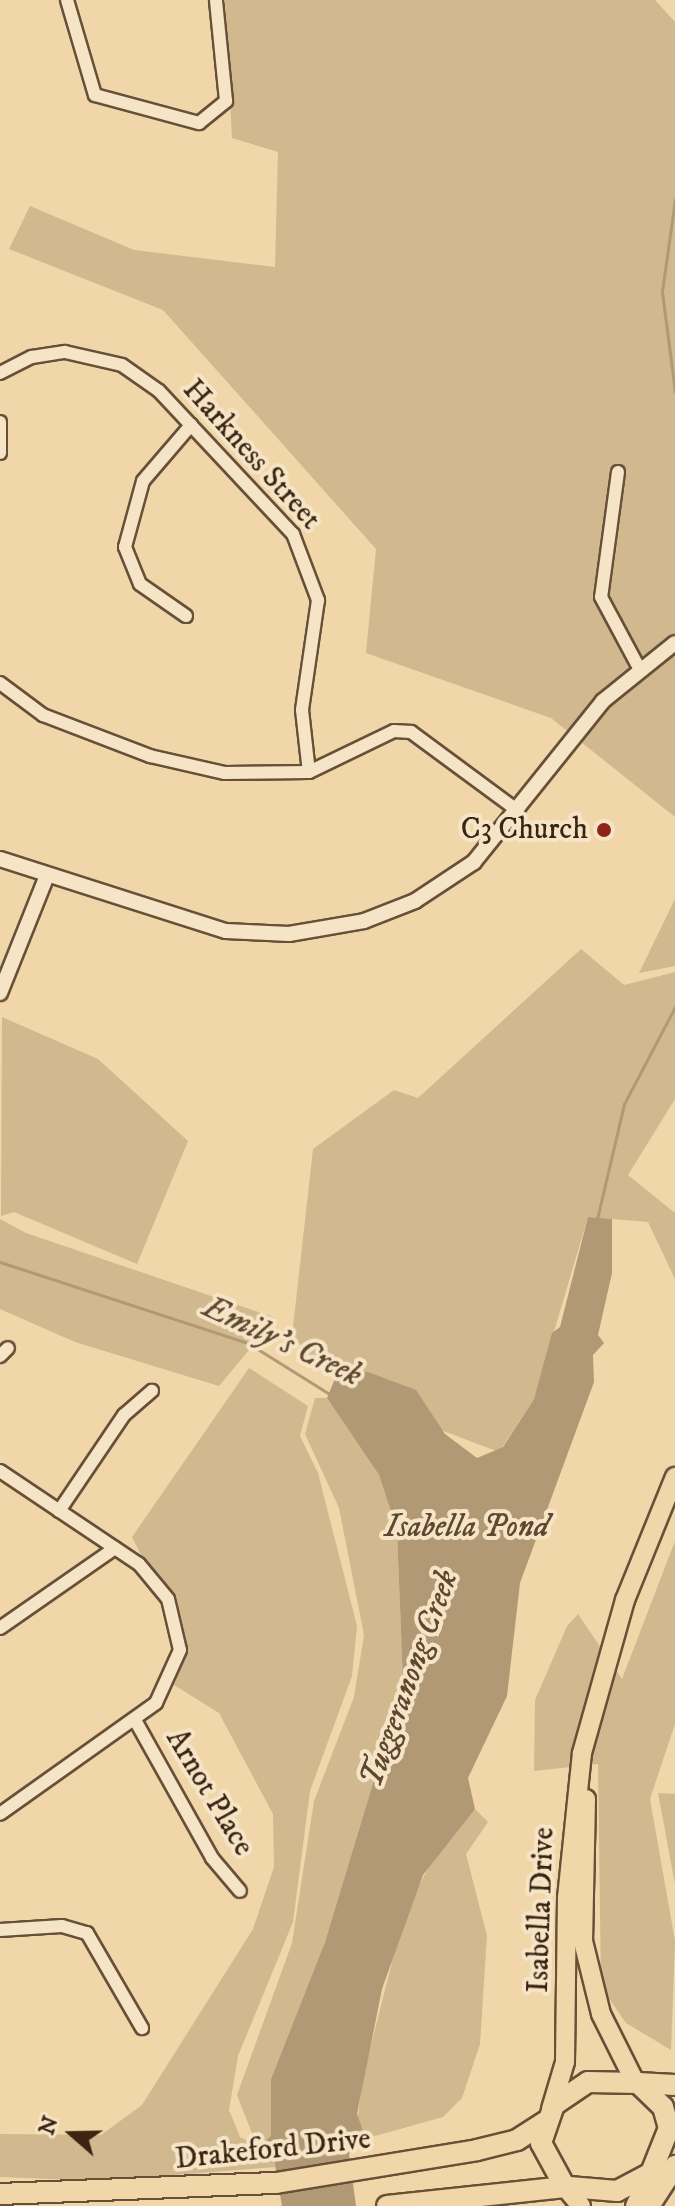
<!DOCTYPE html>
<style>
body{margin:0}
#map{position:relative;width:675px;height:2206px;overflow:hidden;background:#f0d6a8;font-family:"IM FELL DW Pica",serif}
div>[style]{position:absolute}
.green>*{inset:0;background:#d1b88e}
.water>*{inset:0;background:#b29975}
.stream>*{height:3px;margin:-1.5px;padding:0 1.5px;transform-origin:1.5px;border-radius:1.5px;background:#b29975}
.roads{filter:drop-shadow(2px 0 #685038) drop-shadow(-2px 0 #685038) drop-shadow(0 2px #685038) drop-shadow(0 -2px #685038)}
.minor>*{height:12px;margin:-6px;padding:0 6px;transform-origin:6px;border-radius:6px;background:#f5e4c6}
.tertiary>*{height:14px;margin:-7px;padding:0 7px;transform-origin:7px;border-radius:7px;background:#f5e4c6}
.primary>*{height:18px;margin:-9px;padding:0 9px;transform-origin:9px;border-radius:9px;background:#f0d6a8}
.trunk>*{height:20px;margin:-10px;padding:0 10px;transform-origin:10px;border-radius:10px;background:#f0d6a8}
.dots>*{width:22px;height:22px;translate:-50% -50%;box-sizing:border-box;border:4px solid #f5e4c6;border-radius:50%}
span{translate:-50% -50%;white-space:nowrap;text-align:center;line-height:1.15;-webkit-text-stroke:8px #f5e4c6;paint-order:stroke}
.street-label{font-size:30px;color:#3b2412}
.poi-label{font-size:30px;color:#3b2412}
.right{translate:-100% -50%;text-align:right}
.water-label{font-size:32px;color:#5f4730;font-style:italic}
.north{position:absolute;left:32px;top:2094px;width:80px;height:80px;-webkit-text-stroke:6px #f5e4c6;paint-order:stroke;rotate:290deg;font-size:22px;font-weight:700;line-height:32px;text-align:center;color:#3b2412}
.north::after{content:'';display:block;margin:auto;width:28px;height:36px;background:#3b2412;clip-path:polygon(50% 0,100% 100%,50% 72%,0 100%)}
</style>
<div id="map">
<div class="green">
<div style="clip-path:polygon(225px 0,655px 0,675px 22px,675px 817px,551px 718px,366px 653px,376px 549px,163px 310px,9px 249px,30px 206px,134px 250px,275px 267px,278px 152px,232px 138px)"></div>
<div style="clip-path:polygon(675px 899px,675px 966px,639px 973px)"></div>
<div style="clip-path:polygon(581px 949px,624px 985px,675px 972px,675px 1099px,628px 1175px,675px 1213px,675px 1279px,648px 1222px,588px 1217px,534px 1399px,499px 1452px,417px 1421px,349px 1372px,326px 1373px,292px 1336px,313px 1149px,394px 1090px,418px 1098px)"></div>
<div style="clip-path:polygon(2px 1017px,98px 1059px,188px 1141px,137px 1264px,14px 1212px,1px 1216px)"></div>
<div style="clip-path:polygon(0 1219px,26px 1233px,276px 1318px,219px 1386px,75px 1342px,0 1309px)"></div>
<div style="clip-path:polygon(249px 1368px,308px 1406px,300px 1436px,318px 1473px,357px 1626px,352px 1676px,310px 1791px,293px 1922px,238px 2056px,229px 2110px,240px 2137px,273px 2153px,275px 2167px,101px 2181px,0 2177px,0 2134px,101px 2135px,142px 2105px,253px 1929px,274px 1867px,273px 1814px,219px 1713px,174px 1685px,188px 1650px,132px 1537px)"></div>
<div style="clip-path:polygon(315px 1398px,327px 1398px,379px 1475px,397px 1530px,403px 1684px,325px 1942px,271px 2079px,271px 2136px,257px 2146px,237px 2095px,292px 1943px,314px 1801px,354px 1697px,364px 1635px,339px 1508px,305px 1434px)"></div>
<div style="clip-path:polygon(675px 1541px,675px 1724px,650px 1799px,675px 1941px,671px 2050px,626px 2023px,601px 1987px,598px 1764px,534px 1771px,535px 1700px,567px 1626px,578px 1614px,622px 1679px)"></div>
<div style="clip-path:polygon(658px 1793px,675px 1794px,675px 1884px)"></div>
<div style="clip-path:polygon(475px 1809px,488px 1822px,466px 1854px,487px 1936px,480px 2044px,462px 2098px,443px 2117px,368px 2138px,357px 2122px,364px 2072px,405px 1912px,434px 1857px)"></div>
</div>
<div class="water">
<div style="clip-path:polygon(588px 1217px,612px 1219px,612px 1273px,598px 1335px,604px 1343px,593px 1355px,594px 1382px,520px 1583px,507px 1696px,468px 1778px,475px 1809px,423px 1875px,382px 1989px,357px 2114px,365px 2136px,349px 2154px,356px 2206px,282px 2206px,273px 2153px,262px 2143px,271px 2136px,271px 2079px,325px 1942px,403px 1684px,397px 1530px,379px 1475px,327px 1398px,339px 1369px,368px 1372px,416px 1390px,445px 1434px,477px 1458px,503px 1447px,534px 1399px,552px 1333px,560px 1327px)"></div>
</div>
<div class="stream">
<div style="left:675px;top:199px;width:94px;rotate:98deg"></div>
<div style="left:662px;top:292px;width:101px;rotate:82.6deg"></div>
<div style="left:597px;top:1219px;width:118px;rotate:-76.8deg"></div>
<div style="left:624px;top:1104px;width:110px;rotate:-62.3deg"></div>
<div style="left:0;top:1262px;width:261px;rotate:18.1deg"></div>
<div style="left:248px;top:1343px;width:98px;rotate:32.1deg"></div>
</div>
<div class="roads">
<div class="minor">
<div style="left:67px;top:0;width:99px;rotate:73.6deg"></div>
<div style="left:95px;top:95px;width:108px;rotate:15.1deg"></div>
<div style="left:199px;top:123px;width:35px;rotate:-39deg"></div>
<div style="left:226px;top:101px;width:101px;rotate:-95.7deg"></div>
<div style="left:0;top:373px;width:36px;rotate:-27deg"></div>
<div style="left:32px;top:357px;width:33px;rotate:-9deg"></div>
<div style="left:65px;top:352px;width:58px;rotate:12.8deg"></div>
<div style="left:122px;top:365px;width:45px;rotate:35.1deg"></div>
<div style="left:159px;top:391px;width:196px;rotate:46.9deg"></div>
<div style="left:293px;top:534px;width:71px;rotate:69.3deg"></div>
<div style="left:318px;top:600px;width:111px;rotate:98.3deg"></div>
<div style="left:302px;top:710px;width:62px;rotate:83.6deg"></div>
<div style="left:0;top:422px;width:31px;rotate:90deg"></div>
<div style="left:618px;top:472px;width:126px;rotate:97.7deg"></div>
<div style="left:601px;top:597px;width:81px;rotate:61.8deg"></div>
<div style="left:186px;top:616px;width:56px;rotate:-145.2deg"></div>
<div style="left:140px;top:584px;width:40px;rotate:-112deg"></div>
<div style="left:125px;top:547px;width:68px;rotate:-74.7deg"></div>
<div style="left:143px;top:481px;width:74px;rotate:-49.4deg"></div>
<div style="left:0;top:683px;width:54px;rotate:36.7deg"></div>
<div style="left:43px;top:715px;width:115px;rotate:21deg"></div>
<div style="left:150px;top:756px;width:77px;rotate:12.8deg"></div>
<div style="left:225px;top:773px;width:84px;rotate:-0.7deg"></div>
<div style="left:309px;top:772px;width:94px;rotate:-25.8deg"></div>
<div style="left:394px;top:731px;width:17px;rotate:3deg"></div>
<div style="left:411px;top:732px;width:133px;rotate:36.4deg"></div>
<div style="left:0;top:1356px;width:11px;rotate:-45deg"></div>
<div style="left:0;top:1471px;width:167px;rotate:33.8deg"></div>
<div style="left:139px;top:1564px;width:45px;rotate:50.4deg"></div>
<div style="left:168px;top:1599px;width:52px;rotate:76.8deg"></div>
<div style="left:180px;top:1650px;width:58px;rotate:114.4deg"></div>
<div style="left:156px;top:1703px;width:191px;rotate:144.6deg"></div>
<div style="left:59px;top:1511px;width:116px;rotate:-55.9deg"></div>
<div style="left:124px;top:1415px;width:37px;rotate:-41deg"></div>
<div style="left:0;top:1628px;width:140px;rotate:-34.8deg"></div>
<div style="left:135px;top:1720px;width:158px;rotate:60.8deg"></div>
<div style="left:212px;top:1858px;width:43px;rotate:49.7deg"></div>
<div style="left:0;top:1930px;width:62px;rotate:-3.7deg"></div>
<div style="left:62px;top:1926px;width:26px;rotate:16deg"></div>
<div style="left:87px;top:1933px;width:110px;rotate:59.9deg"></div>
</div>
<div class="tertiary">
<div style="left:0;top:859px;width:237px;rotate:17.7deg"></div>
<div style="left:226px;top:931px;width:63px;rotate:2.7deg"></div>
<div style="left:289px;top:934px;width:76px;rotate:-9.8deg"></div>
<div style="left:364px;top:921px;width:55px;rotate:-21.4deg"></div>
<div style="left:415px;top:901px;width:71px;rotate:-33.5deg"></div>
<div style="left:474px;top:862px;width:206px;rotate:-51.3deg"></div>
<div style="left:603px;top:701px;width:92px;rotate:-38.9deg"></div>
<div style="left:0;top:993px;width:124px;rotate:-68.2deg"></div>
</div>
<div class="primary">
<div style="left:586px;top:1799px;width:142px;rotate:91.2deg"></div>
<div style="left:583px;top:1941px;width:75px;rotate:76.1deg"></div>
<div style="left:601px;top:2014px;width:76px;rotate:63.4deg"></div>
<div style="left:551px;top:2109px;width:49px;rotate:-73.4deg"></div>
<div style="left:565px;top:2062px;width:164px;rotate:-89.3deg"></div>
<div style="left:567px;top:1898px;width:146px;rotate:-84.1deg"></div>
<div style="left:582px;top:1753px;width:159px;rotate:-74.3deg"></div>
<div style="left:625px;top:1600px;width:133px;rotate:-67.9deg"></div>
<div style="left:565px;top:2187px;width:25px;rotate:50deg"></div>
<div style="left:635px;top:2206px;width:37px;rotate:-64deg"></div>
</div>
<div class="trunk">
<div style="left:638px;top:2083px;width:37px;rotate:3deg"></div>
<div style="left:565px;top:2187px;width:50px;rotate:-118.6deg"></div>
<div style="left:541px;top:2143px;width:40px;rotate:-71.1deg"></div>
<div style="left:554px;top:2105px;width:41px;rotate:-34.1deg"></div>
<div style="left:588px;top:2082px;width:50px;rotate:1.1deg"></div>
<div style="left:638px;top:2083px;width:35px;rotate:44deg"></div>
<div style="left:663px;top:2107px;width:22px;rotate:74deg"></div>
<div style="left:669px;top:2128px;width:48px;rotate:111.8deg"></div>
<div style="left:651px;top:2173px;width:38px;rotate:152deg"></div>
<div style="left:617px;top:2191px;width:48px;rotate:-175.2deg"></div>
<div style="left:0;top:2194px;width:276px;rotate:-2.3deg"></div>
<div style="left:276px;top:2183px;width:204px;rotate:-9.3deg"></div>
<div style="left:477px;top:2150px;width:41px;rotate:-14deg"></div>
<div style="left:517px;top:2140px;width:33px;rotate:-33deg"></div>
<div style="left:387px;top:2206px;width:179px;rotate:-6.1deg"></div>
<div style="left:649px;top:2206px;width:48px;rotate:-57deg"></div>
</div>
</div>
<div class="dots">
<div style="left:604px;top:830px;background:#8f2418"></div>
</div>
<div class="street-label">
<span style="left:251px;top:455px;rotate:48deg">Harkness Street</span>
<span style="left:209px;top:1793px;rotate:59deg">Arnot Place</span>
<span style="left:542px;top:1910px;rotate:-88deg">Isabella Drive</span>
<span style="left:273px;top:2150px;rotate:-6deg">Drakeford Drive</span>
</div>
<div class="poi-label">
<span class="right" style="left:588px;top:830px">C3 Church</span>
</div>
<div class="water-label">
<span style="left:282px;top:1342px;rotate:25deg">Emily's Creek</span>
<span style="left:467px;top:1527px">Isabella Pond</span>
<span style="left:410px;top:1679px;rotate:-70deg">Tuggeranong Creek</span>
</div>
<div class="north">N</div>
</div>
